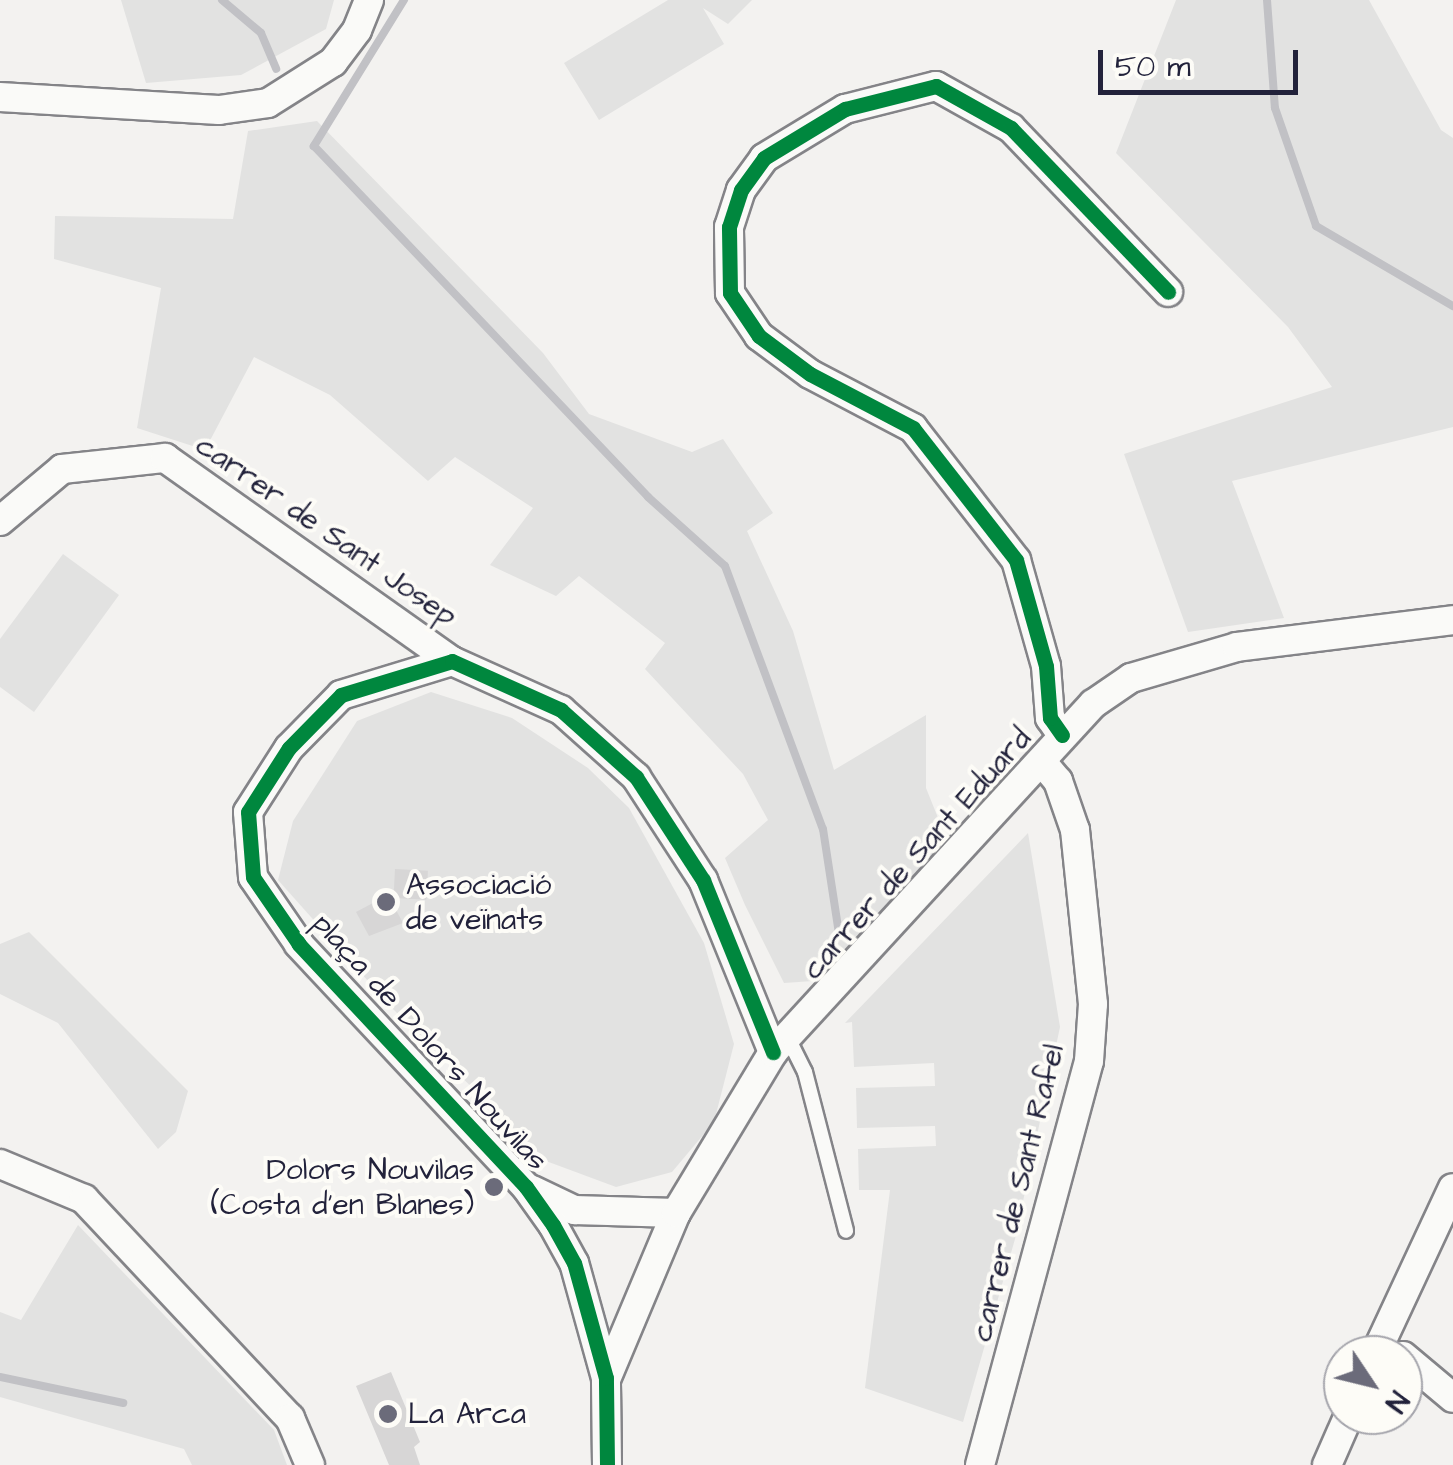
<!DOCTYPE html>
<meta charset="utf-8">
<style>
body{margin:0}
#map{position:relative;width:1453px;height:1465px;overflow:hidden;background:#f3f2f0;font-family:"Architects Daughter",sans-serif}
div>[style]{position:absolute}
.green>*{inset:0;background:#e2e2e1}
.stream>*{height:8px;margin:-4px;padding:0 4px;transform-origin:4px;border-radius:4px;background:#c1c1c5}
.building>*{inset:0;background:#d7d6d6;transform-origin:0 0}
.roads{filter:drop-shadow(2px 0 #848488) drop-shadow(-2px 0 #848488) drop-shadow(0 2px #848488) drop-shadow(0 -2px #848488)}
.service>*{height:14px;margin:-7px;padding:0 7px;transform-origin:7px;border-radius:7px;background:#fafaf8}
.minor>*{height:28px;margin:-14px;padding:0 14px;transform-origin:14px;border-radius:14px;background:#fafaf8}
.cycleway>*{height:15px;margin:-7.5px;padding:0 7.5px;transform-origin:7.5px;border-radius:7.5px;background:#00873e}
.dots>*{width:28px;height:28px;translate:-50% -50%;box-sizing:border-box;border:5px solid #fdfcf7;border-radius:50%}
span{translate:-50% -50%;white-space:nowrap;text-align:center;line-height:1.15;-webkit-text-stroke:8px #fdfcf7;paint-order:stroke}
.street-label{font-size:30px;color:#22223b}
.poi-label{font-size:30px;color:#22223b}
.left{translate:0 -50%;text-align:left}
.right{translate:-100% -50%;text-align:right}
.north{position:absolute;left:1323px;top:1335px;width:100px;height:100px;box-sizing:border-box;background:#fdfcf7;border:2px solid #a5a5ac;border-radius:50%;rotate:125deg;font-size:28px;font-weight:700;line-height:40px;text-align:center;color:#22223b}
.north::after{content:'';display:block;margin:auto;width:35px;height:45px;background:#6b6b7a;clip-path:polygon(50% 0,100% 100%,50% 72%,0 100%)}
.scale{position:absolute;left:1098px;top:50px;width:200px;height:45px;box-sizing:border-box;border:5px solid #22223b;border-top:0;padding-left:12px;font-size:30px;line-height:35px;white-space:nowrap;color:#22223b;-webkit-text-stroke:8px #fdfcf7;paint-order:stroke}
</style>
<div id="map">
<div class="green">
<div style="clip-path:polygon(121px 0,334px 0,326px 29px,241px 75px,146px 83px)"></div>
<div style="clip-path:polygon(668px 0,752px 0,728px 24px,703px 8px,724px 44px,599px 120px,564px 63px)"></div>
<div style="clip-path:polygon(1176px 0,1369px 0,1441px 130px,1453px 138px,1453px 427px,1232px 481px,1284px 618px,1188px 632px,1124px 454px,1332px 387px,1288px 327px,1116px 153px)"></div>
<div style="clip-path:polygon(317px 121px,543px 353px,589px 414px,692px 452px,723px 439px,773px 513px,747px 531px,793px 631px,834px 770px,926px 715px,926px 788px,949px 845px,813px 981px,784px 983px,745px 905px,725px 858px,768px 820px,743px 774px,645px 669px,665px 643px,579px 576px,556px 596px,490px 565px,533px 508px,455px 457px,428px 481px,330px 395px,254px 357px,205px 450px,137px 428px,161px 288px,54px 259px,55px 216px,233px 219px,248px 131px)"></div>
<div style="clip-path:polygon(63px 554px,119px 595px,34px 712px,0 687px,0 639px)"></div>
<div style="clip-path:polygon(431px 692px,512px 718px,588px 768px,629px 808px,704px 943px,734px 1044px,714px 1122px,672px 1172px,616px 1187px,546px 1161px,392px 1008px,278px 880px,293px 821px,357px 721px)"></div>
<div style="clip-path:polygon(1028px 833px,1060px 1027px,1015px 1239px,963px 1422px,865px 1388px,890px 1190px,859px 1190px,858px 1149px,936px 1146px,935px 1126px,857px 1128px,856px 1088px,935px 1086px,934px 1063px,854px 1067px,852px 1022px,845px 1023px)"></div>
<div style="clip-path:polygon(29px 932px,188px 1091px,176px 1132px,158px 1149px,58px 1023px,0 994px,0 944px)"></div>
<div style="clip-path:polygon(78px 1225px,274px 1430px,287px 1465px,192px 1465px,184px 1449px,0 1397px,0 1312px,21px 1320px)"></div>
</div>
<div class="stream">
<div style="left:222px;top:0;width:51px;rotate:40.2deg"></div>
<div style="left:261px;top:33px;width:39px;rotate:67deg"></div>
<div style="left:404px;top:0;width:172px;rotate:121.7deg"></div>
<div style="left:314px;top:146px;width:485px;rotate:46.4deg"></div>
<div style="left:648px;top:497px;width:103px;rotate:41.9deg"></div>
<div style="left:725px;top:566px;width:281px;rotate:69.6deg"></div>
<div style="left:823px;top:829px;width:106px;rotate:81.3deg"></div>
<div style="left:1267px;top:0;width:108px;rotate:85.8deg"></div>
<div style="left:1275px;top:108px;width:125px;rotate:70.8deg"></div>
<div style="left:1316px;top:226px;width:159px;rotate:30.3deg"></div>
<div style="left:0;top:1377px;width:126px;rotate:11.9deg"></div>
</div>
<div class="building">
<div style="left:395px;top:869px;width:33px;height:29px;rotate:3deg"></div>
<div style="clip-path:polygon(388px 895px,403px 923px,369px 936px,356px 912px)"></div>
<div style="clip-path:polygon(391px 1372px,420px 1442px,414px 1447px,420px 1465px,389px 1465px,356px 1386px)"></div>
</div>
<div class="roads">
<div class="service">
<div style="left:787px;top:1036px;width:40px;rotate:63.4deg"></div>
<div style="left:805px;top:1072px;width:164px;rotate:75.5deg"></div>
</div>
<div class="minor">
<div style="left:0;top:97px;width:219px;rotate:3.4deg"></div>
<div style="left:219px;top:110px;width:49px;rotate:-8.1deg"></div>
<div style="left:268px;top:103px;width:77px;rotate:-32.2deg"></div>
<div style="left:333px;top:62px;width:40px;rotate:-53deg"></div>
<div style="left:357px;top:30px;width:32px;rotate:-68deg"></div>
<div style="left:0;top:521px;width:81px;rotate:-40deg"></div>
<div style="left:62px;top:469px;width:104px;rotate:-6.1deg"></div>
<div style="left:165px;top:458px;width:352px;rotate:35.3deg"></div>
<div style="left:1062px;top:735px;width:21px;rotate:-125deg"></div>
<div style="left:1050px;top:718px;width:52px;rotate:-94.4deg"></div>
<div style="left:1046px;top:666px;width:110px;rotate:-105.8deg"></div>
<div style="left:1016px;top:560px;width:167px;rotate:-128deg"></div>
<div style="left:913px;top:428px;width:116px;rotate:-152.3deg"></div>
<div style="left:810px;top:374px;width:64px;rotate:-143.3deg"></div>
<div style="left:759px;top:336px;width:52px;rotate:-124deg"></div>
<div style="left:730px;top:293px;width:66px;rotate:-90.9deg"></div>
<div style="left:729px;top:227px;width:39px;rotate:-72deg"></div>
<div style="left:741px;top:190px;width:39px;rotate:-54deg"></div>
<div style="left:764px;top:158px;width:95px;rotate:-31.2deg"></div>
<div style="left:845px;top:109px;width:94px;rotate:-14.2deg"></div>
<div style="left:936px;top:86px;width:86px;rotate:29.2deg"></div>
<div style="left:1011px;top:128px;width:227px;rotate:46.2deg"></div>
<div style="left:0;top:1164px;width:91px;rotate:22.6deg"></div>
<div style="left:84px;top:1199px;width:301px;rotate:46.8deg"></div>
<div style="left:290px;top:1418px;width:51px;rotate:66.9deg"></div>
<div style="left:532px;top:1190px;width:47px;rotate:25.5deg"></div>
<div style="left:574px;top:1210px;width:102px;rotate:1.7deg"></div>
<div style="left:1375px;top:1355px;width:184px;rotate:-65deg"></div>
<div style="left:1403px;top:1356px;width:65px;rotate:40deg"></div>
<div style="left:607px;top:1377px;width:178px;rotate:-67.2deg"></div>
<div style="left:676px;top:1213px;width:188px;rotate:-58.9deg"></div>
<div style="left:773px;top:1052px;width:473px;rotate:-47.4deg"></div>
<div style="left:1093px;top:704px;width:46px;rotate:-34.4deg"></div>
<div style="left:1131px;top:678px;width:110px;rotate:-16.3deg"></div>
<div style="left:1237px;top:647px;width:218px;rotate:-7.1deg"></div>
<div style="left:607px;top:1465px;width:87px;rotate:-90.7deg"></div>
<div style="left:606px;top:1378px;width:119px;rotate:-105.5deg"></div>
<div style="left:574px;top:1263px;width:43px;rotate:-118.9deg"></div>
<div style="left:553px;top:1225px;width:47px;rotate:-125.4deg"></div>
<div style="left:526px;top:1187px;width:333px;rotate:-133.1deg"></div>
<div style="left:299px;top:944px;width:81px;rotate:-124.5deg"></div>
<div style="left:253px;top:877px;width:65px;rotate:-94.4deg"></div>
<div style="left:248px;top:812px;width:76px;rotate:-57.4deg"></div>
<div style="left:289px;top:748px;width:74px;rotate:-45.5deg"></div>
<div style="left:341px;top:695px;width:116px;rotate:-17deg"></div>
<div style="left:452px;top:661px;width:120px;rotate:24.2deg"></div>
<div style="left:561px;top:710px;width:101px;rotate:41.8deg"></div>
<div style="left:636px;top:777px;width:123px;rotate:57deg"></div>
<div style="left:703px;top:880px;width:186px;rotate:67.9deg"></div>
<div style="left:980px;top:1465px;width:418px;rotate:-74.9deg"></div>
<div style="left:1089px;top:1061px;width:57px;rotate:-86deg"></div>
<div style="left:1093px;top:1004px;width:175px;rotate:-95.9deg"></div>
<div style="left:1075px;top:830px;width:52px;rotate:-109.1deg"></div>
<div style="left:1058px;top:781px;width:23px;rotate:-130deg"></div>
<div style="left:1327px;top:1465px;width:55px;rotate:-66.3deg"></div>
</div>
</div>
<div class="cycleway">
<div style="left:1062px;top:735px;width:21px;rotate:-125deg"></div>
<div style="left:1050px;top:718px;width:52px;rotate:-94.4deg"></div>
<div style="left:1046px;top:666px;width:110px;rotate:-105.8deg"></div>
<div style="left:1016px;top:560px;width:167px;rotate:-128deg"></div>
<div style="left:913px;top:428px;width:116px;rotate:-152.3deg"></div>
<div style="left:810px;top:374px;width:64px;rotate:-143.3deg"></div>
<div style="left:759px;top:336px;width:52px;rotate:-124deg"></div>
<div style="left:730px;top:293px;width:66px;rotate:-90.9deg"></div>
<div style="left:729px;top:227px;width:39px;rotate:-72deg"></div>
<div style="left:741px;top:190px;width:39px;rotate:-54deg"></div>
<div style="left:764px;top:158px;width:95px;rotate:-31.2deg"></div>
<div style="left:845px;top:109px;width:94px;rotate:-14.2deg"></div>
<div style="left:936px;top:86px;width:86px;rotate:29.2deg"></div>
<div style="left:1011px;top:128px;width:227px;rotate:46.2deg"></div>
<div style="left:607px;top:1465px;width:87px;rotate:-90.7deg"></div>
<div style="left:606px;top:1378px;width:119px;rotate:-105.5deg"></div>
<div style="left:574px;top:1263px;width:43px;rotate:-118.9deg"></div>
<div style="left:553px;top:1225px;width:47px;rotate:-125.4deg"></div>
<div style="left:526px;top:1187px;width:333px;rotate:-133.1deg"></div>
<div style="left:299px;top:944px;width:81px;rotate:-124.5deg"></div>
<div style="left:253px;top:877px;width:65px;rotate:-94.4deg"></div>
<div style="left:248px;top:812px;width:76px;rotate:-57.4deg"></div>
<div style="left:289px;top:748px;width:74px;rotate:-45.5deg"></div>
<div style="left:341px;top:695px;width:116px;rotate:-17deg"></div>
<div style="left:452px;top:661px;width:120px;rotate:24.2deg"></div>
<div style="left:561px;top:710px;width:101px;rotate:41.8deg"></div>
<div style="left:636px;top:777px;width:123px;rotate:57deg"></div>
<div style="left:703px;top:880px;width:186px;rotate:67.9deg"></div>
</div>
<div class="dots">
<div style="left:386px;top:902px;background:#6b6b7a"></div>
<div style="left:494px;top:1187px;background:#6b6b7a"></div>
<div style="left:388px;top:1414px;background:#6b6b7a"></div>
</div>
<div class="street-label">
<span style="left:326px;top:531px;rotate:35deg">carrer de Sant Josep</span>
<span style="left:917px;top:854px;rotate:-48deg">carrer de Sant Eduard</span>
<span style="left:430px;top:1042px;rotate:48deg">plaça de Dolors Nouvilas</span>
<span style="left:1018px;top:1193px;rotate:-76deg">carrer de Sant Rafel</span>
</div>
<div class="poi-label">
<span class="left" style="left:406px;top:902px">Associació<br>de veïnats</span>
<span class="right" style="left:474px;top:1187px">Dolors Nouvilas<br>(Costa d'en Blanes)</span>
<span class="left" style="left:408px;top:1414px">La Arca</span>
</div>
<div class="north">N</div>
<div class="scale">50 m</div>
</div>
